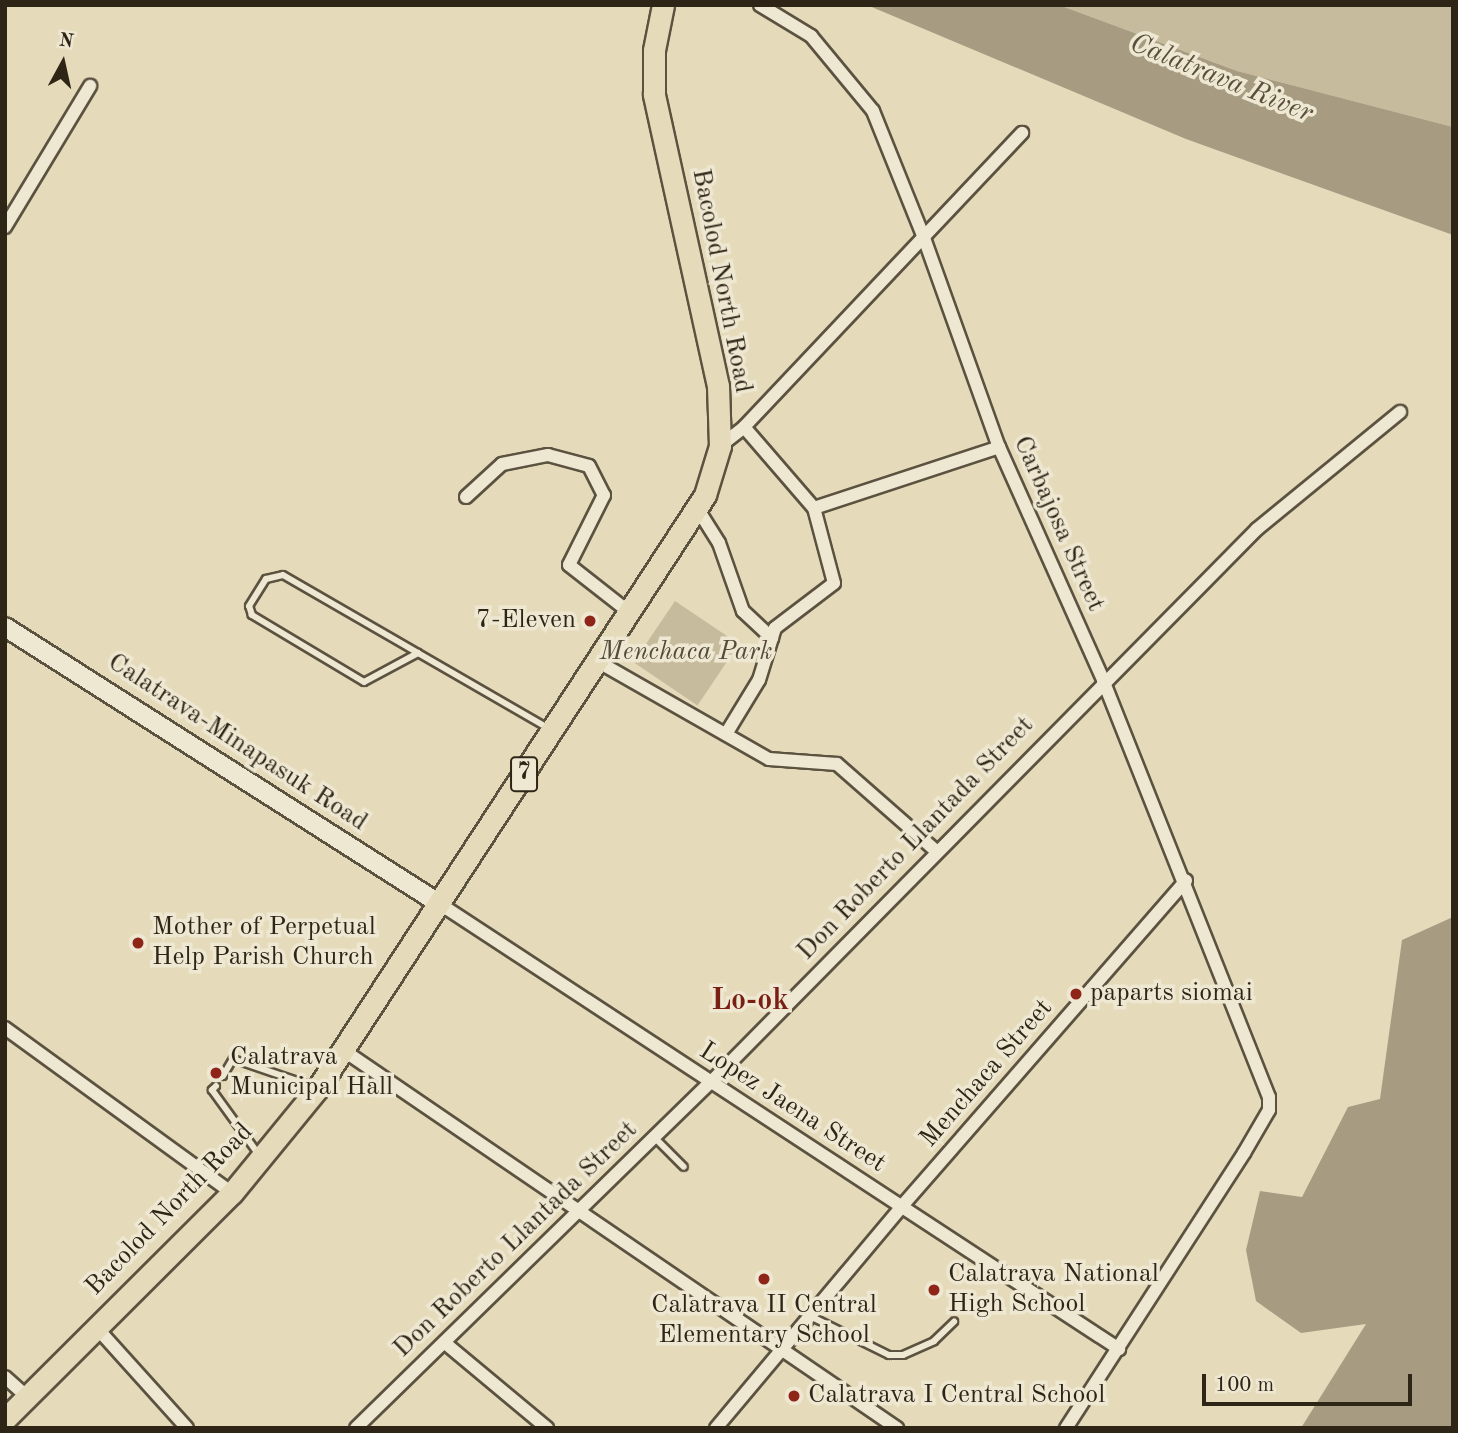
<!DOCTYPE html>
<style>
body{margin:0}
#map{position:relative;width:1458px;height:1433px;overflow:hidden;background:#e5dab9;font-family:"Old Standard TT",serif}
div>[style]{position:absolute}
.green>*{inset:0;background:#c6bb9d;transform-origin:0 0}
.water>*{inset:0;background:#a79c82}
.roads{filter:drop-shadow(2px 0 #5c5240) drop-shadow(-2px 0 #5c5240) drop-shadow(0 2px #5c5240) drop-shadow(0 -2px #5c5240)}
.service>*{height:6px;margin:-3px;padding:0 3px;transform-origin:3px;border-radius:3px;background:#eee7d2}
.minor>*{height:12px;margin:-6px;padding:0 6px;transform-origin:6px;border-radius:6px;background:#eee7d2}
.secondary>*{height:18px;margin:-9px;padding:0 9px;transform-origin:9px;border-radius:9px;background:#eee7d2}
.trunk>*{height:21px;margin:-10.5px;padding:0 10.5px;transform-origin:10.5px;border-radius:10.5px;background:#e5dab9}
.dots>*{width:19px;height:19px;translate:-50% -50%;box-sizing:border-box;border:4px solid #eee7d2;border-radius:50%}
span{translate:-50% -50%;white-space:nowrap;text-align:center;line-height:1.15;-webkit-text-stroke:7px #eee7d2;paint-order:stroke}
.shield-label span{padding:2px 5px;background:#eee7d2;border:2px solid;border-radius:5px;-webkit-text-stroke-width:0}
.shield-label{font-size:24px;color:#2f2517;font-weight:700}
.street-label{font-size:26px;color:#2f2517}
.poi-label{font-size:26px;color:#2f2517}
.right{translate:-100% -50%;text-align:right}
.left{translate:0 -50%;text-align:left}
.park-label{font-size:26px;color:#554a38;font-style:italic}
.water-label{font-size:28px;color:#594f3c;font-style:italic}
.quarter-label{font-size:30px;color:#7a1f14;font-weight:700}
.frame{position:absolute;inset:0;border:7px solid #2f2517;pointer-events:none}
.north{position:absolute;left:28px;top:28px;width:70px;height:70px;-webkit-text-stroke:5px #eee7d2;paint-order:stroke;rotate:8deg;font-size:19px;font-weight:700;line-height:28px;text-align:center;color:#2f2517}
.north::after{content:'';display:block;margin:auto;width:24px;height:32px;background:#2f2517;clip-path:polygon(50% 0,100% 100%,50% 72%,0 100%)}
.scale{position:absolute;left:1202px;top:1374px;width:210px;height:32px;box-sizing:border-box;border:4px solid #2f2517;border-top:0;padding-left:9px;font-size:21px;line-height:24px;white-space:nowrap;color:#2f2517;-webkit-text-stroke:5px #eee7d2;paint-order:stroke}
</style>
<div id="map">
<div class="green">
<div style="clip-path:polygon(1059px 5px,1453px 5px,1453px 127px,1237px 71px)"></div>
<div style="left:675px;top:601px;width:77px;height:74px;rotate:34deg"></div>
</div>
<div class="water">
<div style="clip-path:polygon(867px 5px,1059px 5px,1237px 71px,1453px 127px,1453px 235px,1186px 139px)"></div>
<div style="clip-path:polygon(1453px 917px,1453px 1428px,1301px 1428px,1366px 1324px,1301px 1333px,1256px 1301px,1246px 1250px,1260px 1191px,1302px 1197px,1348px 1107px,1380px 1099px,1402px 940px)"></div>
</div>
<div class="roads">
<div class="service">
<div style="left:418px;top:653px;width:61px;rotate:151.8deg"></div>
<div style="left:364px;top:682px;width:131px;rotate:-149.1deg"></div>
<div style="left:252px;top:615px;width:9px;rotate:-108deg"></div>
<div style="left:249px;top:606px;width:32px;rotate:-58deg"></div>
<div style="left:266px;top:579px;width:17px;rotate:-13deg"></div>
<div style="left:283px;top:575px;width:156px;rotate:30deg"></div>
<div style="left:418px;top:653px;width:150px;rotate:30deg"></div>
<div style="left:223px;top:1076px;width:20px;rotate:-60deg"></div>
<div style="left:233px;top:1059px;width:87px;rotate:18.9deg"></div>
<div style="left:216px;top:1086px;width:6px;rotate:135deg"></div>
<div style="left:212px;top:1090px;width:80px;rotate:54.1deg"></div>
<div style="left:654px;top:1137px;width:42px;rotate:45deg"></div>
<div style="left:812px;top:1317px;width:86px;rotate:26.3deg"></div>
<div style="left:889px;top:1355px;width:14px"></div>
<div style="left:903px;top:1355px;width:34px;rotate:-24deg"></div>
<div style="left:934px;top:1341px;width:28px;rotate:-44deg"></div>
</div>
<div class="minor">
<div style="left:760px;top:5px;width:60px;rotate:31.3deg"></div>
<div style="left:811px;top:36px;width:97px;rotate:50.4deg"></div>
<div style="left:873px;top:111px;width:137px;rotate:68.1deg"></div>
<div style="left:924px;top:238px;width:222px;rotate:70.3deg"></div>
<div style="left:999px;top:447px;width:255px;rotate:65.9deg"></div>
<div style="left:1103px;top:680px;width:449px;rotate:68.3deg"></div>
<div style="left:1269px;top:1097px;width:13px;rotate:90deg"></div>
<div style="left:1269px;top:1110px;width:50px;rotate:120.2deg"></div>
<div style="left:1244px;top:1153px;width:328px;rotate:122.9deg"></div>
<div style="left:5px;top:227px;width:165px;rotate:-58.9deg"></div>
<div style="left:744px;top:427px;width:405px;rotate:-46.6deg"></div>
<div style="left:720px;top:446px;width:31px;rotate:-38deg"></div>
<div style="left:744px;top:427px;width:107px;rotate:49.2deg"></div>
<div style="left:814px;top:508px;width:195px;rotate:-18.2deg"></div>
<div style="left:466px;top:497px;width:49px;rotate:-42.5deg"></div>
<div style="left:502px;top:464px;width:47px;rotate:-11.1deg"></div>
<div style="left:548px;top:455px;width:42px;rotate:15deg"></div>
<div style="left:589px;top:466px;width:33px;rotate:63deg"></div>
<div style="left:604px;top:495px;width:78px;rotate:116.6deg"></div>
<div style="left:569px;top:565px;width:76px;rotate:38.1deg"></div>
<div style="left:697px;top:508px;width:41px;rotate:57.8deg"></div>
<div style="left:719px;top:543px;width:72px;rotate:70.6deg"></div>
<div style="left:743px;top:611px;width:40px;rotate:43deg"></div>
<div style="left:597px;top:661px;width:198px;rotate:29.7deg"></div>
<div style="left:769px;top:759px;width:68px;rotate:4.2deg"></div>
<div style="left:837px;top:764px;width:132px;rotate:41.3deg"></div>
<div style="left:726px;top:734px;width:63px;rotate:-58.6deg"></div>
<div style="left:759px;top:680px;width:54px;rotate:-72.9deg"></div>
<div style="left:775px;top:628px;width:74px;rotate:-37.3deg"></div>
<div style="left:834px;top:583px;width:78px;rotate:-104.9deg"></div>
<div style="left:440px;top:904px;width:812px;rotate:33.24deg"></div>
<div style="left:5px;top:1028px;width:281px;rotate:36deg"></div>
<div style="left:343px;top:1050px;width:671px;rotate:34.31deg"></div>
<div style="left:96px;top:1327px;width:136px;rotate:48deg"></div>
<div style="left:445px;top:1343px;width:133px;rotate:39.8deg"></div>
<div style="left:5px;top:1377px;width:30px;rotate:42deg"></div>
<div style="left:356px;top:1428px;width:496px;rotate:-44.3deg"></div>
<div style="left:711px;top:1082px;width:777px;rotate:-45.36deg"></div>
<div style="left:1257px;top:529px;width:185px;rotate:-39.3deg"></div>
<div style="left:716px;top:1428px;width:290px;rotate:-50deg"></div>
<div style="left:902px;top:1206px;width:432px;rotate:-48.9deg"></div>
</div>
<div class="secondary">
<div style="left:5px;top:627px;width:516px;rotate:32.49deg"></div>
</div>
<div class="trunk">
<div style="left:5px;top:1419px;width:320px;rotate:-44.9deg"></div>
<div style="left:232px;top:1193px;width:136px;rotate:-50.7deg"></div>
<div style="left:318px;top:1088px;width:708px;rotate:-56.87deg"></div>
<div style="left:705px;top:495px;width:51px;rotate:-73deg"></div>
<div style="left:720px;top:446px;width:60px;rotate:-91.9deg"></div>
<div style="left:718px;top:386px;width:299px;rotate:-102.4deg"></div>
<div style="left:654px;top:94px;width:44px;rotate:-90deg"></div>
<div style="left:654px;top:50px;width:46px;rotate:-78.7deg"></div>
</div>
</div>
<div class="dots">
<div style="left:590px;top:621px;background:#8f2418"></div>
<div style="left:138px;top:943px;background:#8f2418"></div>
<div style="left:1076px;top:994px;background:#8f2418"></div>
<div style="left:216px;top:1073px;background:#8f2418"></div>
<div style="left:764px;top:1279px;background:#8f2418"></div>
<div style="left:934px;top:1290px;background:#8f2418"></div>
<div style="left:794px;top:1396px;background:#8f2418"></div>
</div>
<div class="shield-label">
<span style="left:524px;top:774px">7</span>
</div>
<div class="street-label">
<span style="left:721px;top:281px;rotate:79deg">Bacolod North Road</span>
<span style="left:1058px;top:524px;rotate:66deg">Carbajosa Street</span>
<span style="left:237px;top:743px;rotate:33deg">Calatrava-Minapasuk Road</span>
<span style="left:916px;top:839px;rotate:-46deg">Don Roberto Llantada Street</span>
<span style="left:987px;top:1074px;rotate:-49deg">Menchaca Street</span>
<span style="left:792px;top:1108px;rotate:33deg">Lopez Jaena Street</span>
<span style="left:170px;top:1210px;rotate:-46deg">Bacolod North Road</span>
<span style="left:516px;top:1240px;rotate:-44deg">Don Roberto Llantada Street</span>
</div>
<div class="poi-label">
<span class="right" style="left:576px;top:621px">7-Eleven</span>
<span class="left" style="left:152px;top:943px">Mother of Perpetual<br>Help Parish Church</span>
<span class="left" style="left:1090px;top:994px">paparts siomai</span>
<span class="left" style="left:230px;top:1073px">Calatrava<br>Municipal Hall</span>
<span class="left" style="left:948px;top:1290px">Calatrava National<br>High School</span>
<span style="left:764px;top:1321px">Calatrava II Central<br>Elementary School</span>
<span class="left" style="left:808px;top:1396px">Calatrava I Central School</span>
</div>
<div class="park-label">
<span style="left:686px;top:653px">Menchaca Park</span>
</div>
<div class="water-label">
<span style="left:1221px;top:79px;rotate:22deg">Calatrava River</span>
</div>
<div class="quarter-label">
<span style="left:750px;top:1001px">Lo-ok</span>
</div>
<div class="frame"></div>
<div class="north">N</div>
<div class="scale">100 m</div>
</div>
